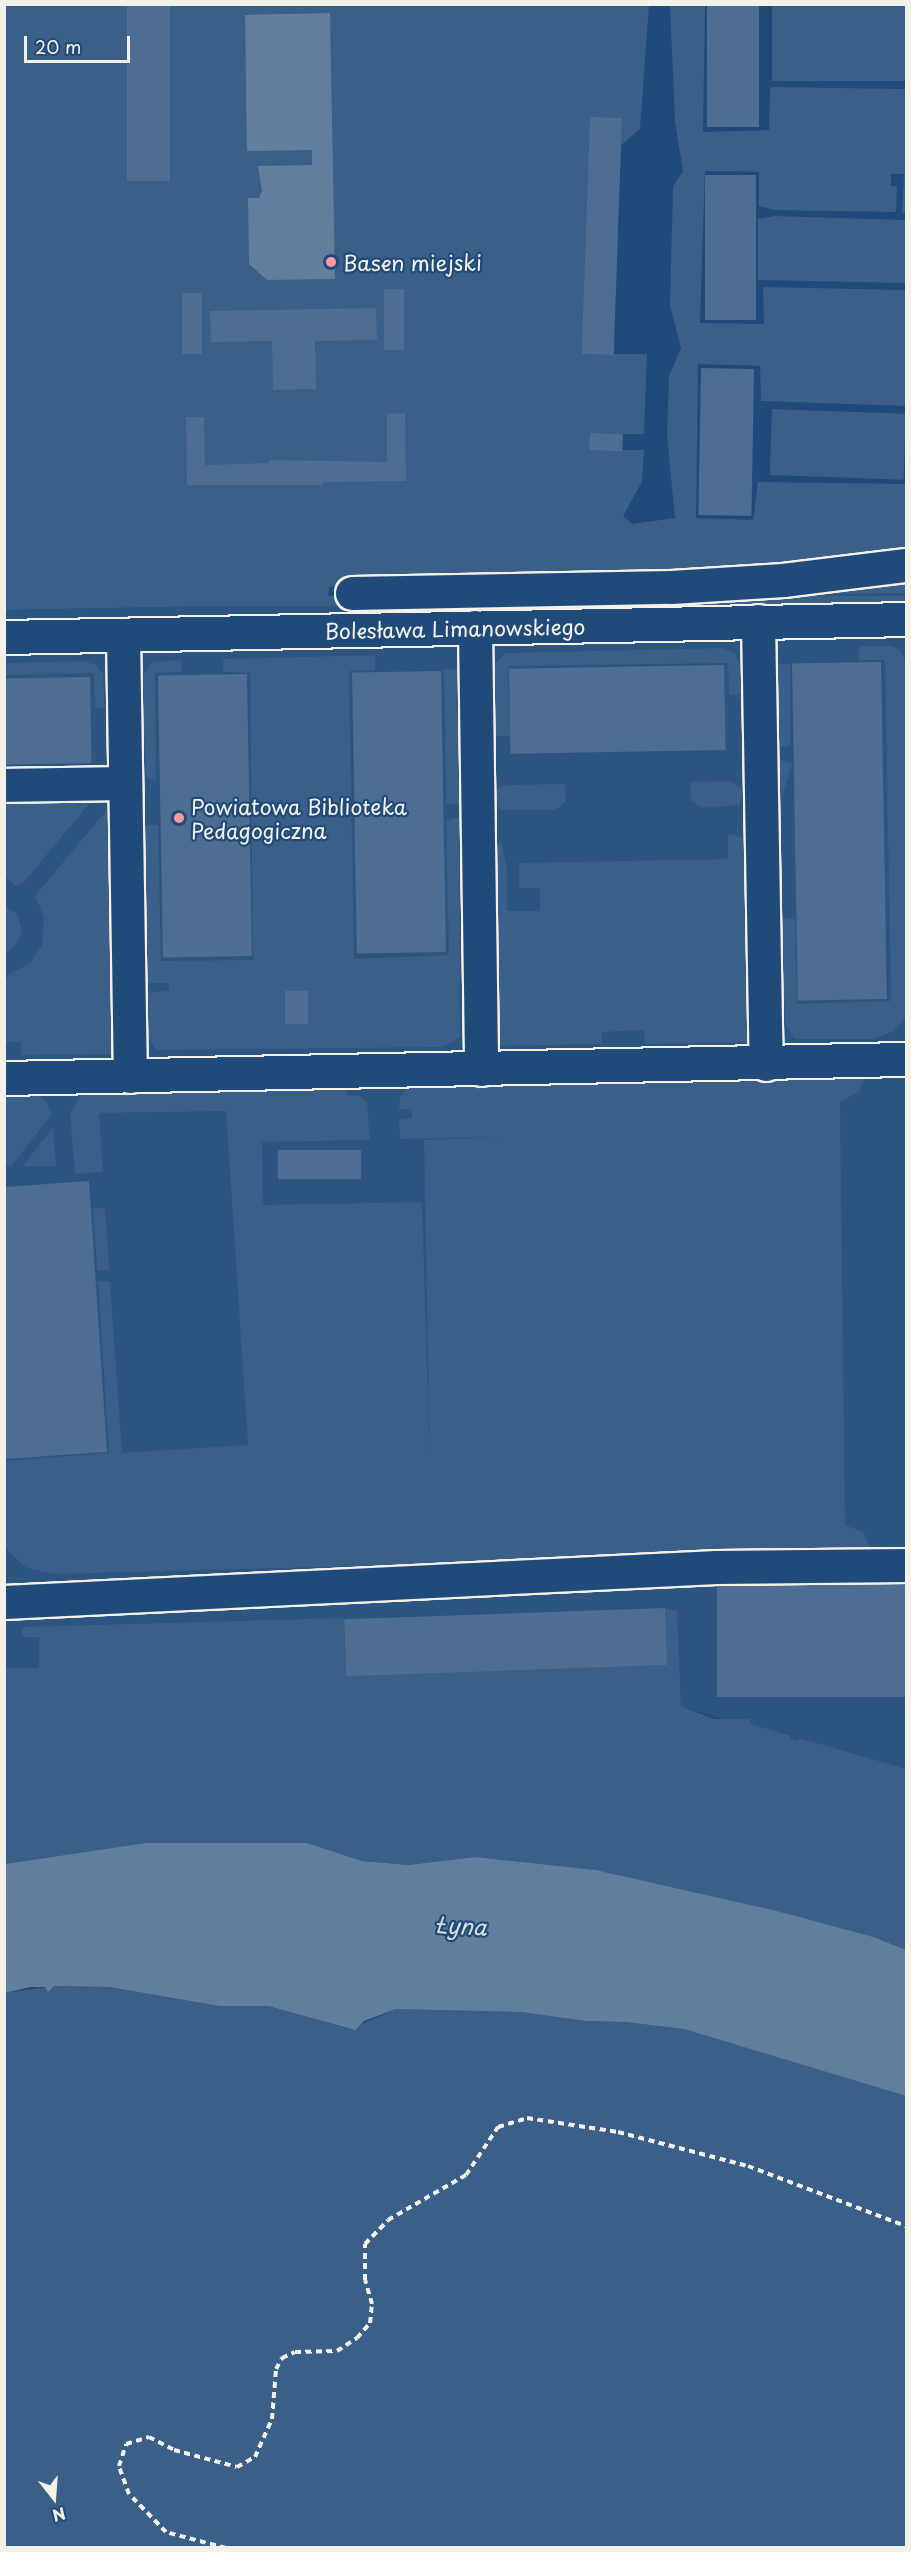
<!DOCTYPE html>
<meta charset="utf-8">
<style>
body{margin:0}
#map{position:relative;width:911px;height:2552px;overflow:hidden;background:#1f4a7a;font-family:"Playpen Sans",sans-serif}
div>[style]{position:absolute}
.built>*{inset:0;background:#2d5581}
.green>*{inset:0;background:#3a5f88;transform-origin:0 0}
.water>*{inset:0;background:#627e9d}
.building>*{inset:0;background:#4d6e92;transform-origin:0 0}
.path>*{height:4px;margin-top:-2px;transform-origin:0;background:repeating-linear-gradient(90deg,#f4f1e8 0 6px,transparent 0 10.5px)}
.roads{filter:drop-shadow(2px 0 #f4f1e8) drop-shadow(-2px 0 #f4f1e8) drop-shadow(0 2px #f4f1e8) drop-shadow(0 -2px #f4f1e8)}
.minor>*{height:33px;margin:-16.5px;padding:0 16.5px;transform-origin:16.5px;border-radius:16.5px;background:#1f4a7a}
.dots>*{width:16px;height:16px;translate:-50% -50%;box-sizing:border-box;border:3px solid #1f4a7a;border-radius:50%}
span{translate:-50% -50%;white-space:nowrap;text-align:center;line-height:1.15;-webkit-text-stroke:4.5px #1f4a7a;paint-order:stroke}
.poi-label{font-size:21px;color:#f4f1e8}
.left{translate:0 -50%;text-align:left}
.street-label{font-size:21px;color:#f4f1e8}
.water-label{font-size:22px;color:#dee0dd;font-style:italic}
.frame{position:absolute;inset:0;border:6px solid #f4f1e8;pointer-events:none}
.north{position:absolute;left:24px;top:2468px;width:60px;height:60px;-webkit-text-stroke:4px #1f4a7a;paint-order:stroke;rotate:163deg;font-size:16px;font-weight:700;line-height:24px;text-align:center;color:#f4f1e8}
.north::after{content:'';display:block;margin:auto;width:21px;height:27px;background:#f4f1e8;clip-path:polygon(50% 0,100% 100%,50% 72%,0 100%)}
.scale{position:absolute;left:24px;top:36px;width:106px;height:27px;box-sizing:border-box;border:3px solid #f4f1e8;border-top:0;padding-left:8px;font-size:18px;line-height:21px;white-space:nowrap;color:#f4f1e8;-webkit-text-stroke:4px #1f4a7a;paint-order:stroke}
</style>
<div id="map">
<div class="built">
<div style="clip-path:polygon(906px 593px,906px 1774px,680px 1706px,5px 1763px,5px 610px)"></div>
</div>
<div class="green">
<div style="clip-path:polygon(4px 5px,649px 5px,640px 129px,606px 158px,589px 354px,647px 354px,644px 434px,590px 434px,590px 450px,644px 450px,642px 482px,623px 516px,632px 524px,675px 518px,667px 435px,669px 376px,681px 348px,670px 305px,673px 187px,683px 171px,675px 122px,670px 5px,705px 5px,703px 132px,769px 130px,770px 87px,906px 89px,906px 213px,902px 213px,904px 174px,891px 174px,891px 186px,897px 186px,896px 212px,774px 210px,759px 206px,759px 172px,705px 171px,700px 323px,764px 324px,763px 287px,906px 290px,906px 406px,761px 401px,760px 366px,698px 364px,696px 518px,753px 520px,758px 482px,906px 484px,906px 551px,774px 568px,673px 569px,672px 573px,329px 587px,328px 601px,507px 599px,906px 579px,906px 593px,5px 610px)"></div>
<div style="left:772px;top:5px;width:134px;height:76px"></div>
<div style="clip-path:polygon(774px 216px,906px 220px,906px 283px,758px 280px,758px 219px)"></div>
<div style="left:772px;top:409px;width:134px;height:66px;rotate:2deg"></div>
<div style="left:906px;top:596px;width:10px;height:902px;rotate:90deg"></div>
<div style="clip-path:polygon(859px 646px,892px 646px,900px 650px,906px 662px,906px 1018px,892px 1032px,873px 1039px,795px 1039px,785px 1024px,782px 918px,795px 919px,797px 1004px,891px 1001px,885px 660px,859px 660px)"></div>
<div style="clip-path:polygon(724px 648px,735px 654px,741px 667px,742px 694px,729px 695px,728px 663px,508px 666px,510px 736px,494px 736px,493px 666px,505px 653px)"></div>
<div style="clip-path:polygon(375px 655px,375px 670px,349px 671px,354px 959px,449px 955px,446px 821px,459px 817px,460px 1037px,443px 1047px,156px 1050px,147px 1035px,146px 992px,169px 991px,169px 983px,146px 983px,145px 825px,158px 825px,161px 961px,253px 960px,250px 673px,223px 672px,223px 659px)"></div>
<div style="clip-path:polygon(181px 660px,182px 672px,155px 673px,156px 782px,146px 776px,142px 676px,152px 662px)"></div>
<div style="clip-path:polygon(84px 661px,96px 665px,103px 674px,105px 708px,95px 708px,94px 673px,5px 675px,5px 663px)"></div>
<div style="left:776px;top:664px;width:14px;height:82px"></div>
<div style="left:457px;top:669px;width:135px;height:13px;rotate:89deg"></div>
<div style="left:779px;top:759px;width:14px;height:146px;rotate:17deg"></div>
<div style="clip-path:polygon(730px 781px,746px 791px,739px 805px,702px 808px,691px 801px,690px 782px)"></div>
<div style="clip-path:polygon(565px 784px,566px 801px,556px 810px,502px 810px,490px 798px,498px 788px,508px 785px)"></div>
<div style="clip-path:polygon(5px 794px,97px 794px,25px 881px,16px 886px,5px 877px)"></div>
<div style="clip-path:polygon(111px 805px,116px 1054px,21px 1055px,21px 1042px,5px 1042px,5px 984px,8px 975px,30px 963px,42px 945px,44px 917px,35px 896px)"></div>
<div style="clip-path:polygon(728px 834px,741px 837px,749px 845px,750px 1042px,645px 1044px,644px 1030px,602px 1032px,602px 1044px,500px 1046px,496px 1040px,492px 850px,497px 844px,501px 841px,507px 869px,507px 911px,540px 911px,540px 888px,519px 888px,519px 863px,728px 859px)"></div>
<div style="clip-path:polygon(4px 905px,17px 914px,22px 931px,15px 946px,5px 953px)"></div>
<div style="clip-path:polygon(866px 1075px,859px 1092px,840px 1102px,845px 1525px,863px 1532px,872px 1552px,56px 1574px,27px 1568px,9px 1552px,4px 1541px,4px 1461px,109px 1453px,98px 1281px,110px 1282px,122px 1453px,248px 1445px,226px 1111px,99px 1113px,103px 1172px,75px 1174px,70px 1114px,81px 1095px,347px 1084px,347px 1096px,357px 1095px,367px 1102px,370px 1140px,262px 1142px,263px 1205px,422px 1202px,430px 1467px,424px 1140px,509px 1137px,400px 1139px,399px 1120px,412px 1118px,411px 1109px,399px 1109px,400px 1097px,412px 1083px)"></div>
<div style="clip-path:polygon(32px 1091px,45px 1100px,52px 1113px,11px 1167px,5px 1165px,5px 1096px)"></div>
<div style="clip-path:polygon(53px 1127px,56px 1166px,23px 1166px)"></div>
<div style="left:105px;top:1208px;width:62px;height:12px;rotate:86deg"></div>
<div style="clip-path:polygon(665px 1608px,677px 1611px,681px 1706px,714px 1719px,750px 1719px,750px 1724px,791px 1736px,790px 1739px,798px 1741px,799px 1738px,906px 1769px,906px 1950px,777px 1911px,596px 1870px,475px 1857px,408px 1865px,362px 1861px,307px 1843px,145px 1843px,5px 1864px,4px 1668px,39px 1668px,39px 1637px,22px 1637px,22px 1627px,344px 1618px,346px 1675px,666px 1665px)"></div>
<div style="clip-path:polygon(54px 1986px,109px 1987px,219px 2006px,268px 2006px,350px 2029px,396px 2009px,521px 2012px,586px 2021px,625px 2022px,684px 2029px,906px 2096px,906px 2547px,5px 2547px,4px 1993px)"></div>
</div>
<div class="water">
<div style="clip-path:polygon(330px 13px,335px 279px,267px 280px,249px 264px,248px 198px,259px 198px,262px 191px,258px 166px,312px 165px,312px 150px,247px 151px,245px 15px)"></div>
<div style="clip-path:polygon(145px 1843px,307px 1843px,362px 1861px,408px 1865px,475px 1857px,596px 1870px,777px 1911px,873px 1937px,906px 1950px,906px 2096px,684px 2029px,625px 2022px,586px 2021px,521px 2012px,396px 2009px,364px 2021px,355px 2030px,268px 2006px,219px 2006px,109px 1987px,54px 1986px,48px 1992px,45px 1987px,30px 1987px,5px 1993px,5px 1864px)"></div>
</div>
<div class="building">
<div style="left:127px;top:4px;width:43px;height:177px"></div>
<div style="left:707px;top:4px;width:52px;height:123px"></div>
<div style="left:590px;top:117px;width:32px;height:237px;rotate:2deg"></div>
<div style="left:705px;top:175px;width:51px;height:145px"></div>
<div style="left:384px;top:289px;width:20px;height:61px"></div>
<div style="left:182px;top:293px;width:20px;height:61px"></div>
<div style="clip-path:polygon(376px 308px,377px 340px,315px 341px,316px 389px,273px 390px,272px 341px,211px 342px,210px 311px)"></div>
<div style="left:701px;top:368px;width:53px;height:147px;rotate:1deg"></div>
<div style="clip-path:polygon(405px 413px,406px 481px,323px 482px,323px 485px,187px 485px,186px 417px,204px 417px,205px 465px,269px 463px,269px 460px,387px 462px,387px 414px)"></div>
<div style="left:590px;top:433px;width:33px;height:17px;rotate:2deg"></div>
<div style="left:881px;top:662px;width:337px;height:89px;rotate:89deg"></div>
<div style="left:724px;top:665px;width:85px;height:215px;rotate:89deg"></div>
<div style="left:441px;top:671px;width:281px;height:89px;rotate:89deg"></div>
<div style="left:247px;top:674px;width:282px;height:89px;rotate:89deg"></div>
<div style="left:90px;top:677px;width:86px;height:86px;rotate:89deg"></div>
<div style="left:285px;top:991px;width:23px;height:33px"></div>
<div style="left:361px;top:1150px;width:29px;height:83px;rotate:90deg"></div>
<div style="clip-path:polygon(89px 1181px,107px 1452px,4px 1459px,4px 1187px)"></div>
<div style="left:906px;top:1578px;width:119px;height:189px;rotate:90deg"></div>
<div style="left:665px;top:1608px;width:57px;height:321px;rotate:88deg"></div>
</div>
<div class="path">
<div style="left:226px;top:2548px;width:62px;rotate:-165.1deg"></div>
<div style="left:166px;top:2532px;width:53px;rotate:-134.2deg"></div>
<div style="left:129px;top:2494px;width:30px;rotate:-110deg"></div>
<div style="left:119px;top:2466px;width:23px;rotate:-72deg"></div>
<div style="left:126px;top:2444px;width:24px;rotate:-17deg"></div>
<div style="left:149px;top:2437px;width:28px;rotate:27deg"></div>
<div style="left:174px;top:2450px;width:65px;rotate:15.1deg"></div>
<div style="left:237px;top:2467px;width:21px;rotate:-29deg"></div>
<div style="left:255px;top:2457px;width:42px;rotate:-65.9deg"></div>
<div style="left:272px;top:2419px;width:50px;rotate:-85.4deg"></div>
<div style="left:276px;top:2369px;width:13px;rotate:-61deg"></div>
<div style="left:282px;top:2358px;width:14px;rotate:-25deg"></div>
<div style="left:295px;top:2352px;width:42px;rotate:-1.4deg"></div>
<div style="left:337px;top:2351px;width:24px;rotate:-33deg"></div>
<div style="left:357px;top:2338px;width:20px;rotate:-49deg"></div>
<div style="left:370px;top:2323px;width:19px;rotate:-84deg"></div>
<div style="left:372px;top:2304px;width:25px;rotate:-106deg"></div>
<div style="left:365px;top:2280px;width:36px;rotate:-90deg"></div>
<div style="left:365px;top:2244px;width:33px;rotate:-46deg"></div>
<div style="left:388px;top:2220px;width:90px;rotate:-30deg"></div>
<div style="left:466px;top:2175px;width:58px;rotate:-56.3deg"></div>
<div style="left:498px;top:2127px;width:30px;rotate:-17deg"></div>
<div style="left:527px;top:2118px;width:92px;rotate:8.7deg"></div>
<div style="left:618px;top:2132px;width:134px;rotate:14.7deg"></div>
<div style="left:748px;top:2166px;width:169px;rotate:20.8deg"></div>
</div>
<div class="roads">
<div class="minor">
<div style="left:352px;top:593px;width:319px;rotate:-1.1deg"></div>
<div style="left:671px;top:587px;width:112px;rotate:-3.6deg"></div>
<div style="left:783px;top:580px;width:124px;rotate:-7deg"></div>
<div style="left:758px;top:621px;width:443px;rotate:89deg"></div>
<div style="left:475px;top:627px;width:442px;rotate:89.2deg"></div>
<div style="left:123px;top:635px;width:441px;rotate:89.1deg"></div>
<div style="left:4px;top:637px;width:902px;rotate:-1.14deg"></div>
<div style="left:4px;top:785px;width:121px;rotate:-0.9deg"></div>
<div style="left:4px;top:1078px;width:902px;rotate:-1.21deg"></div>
<div style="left:4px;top:1602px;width:713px;rotate:-2.81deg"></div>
<div style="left:716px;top:1567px;width:190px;rotate:-0.6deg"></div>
</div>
</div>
<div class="dots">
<div style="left:331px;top:262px;background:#ff9aa2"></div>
<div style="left:179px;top:818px;background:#ff9aa2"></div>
</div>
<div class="poi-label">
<span class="left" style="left:343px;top:262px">Basen miejski</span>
<span class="left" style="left:191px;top:818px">Powiatowa Biblioteka<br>Pedagogiczna</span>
</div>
<div class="street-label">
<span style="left:455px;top:628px;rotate:-1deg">Bolesława Limanowskiego</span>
</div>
<div class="water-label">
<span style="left:461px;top:1925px;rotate:3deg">Łyna</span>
</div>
<div class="frame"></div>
<div class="north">N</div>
<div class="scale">20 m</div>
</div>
